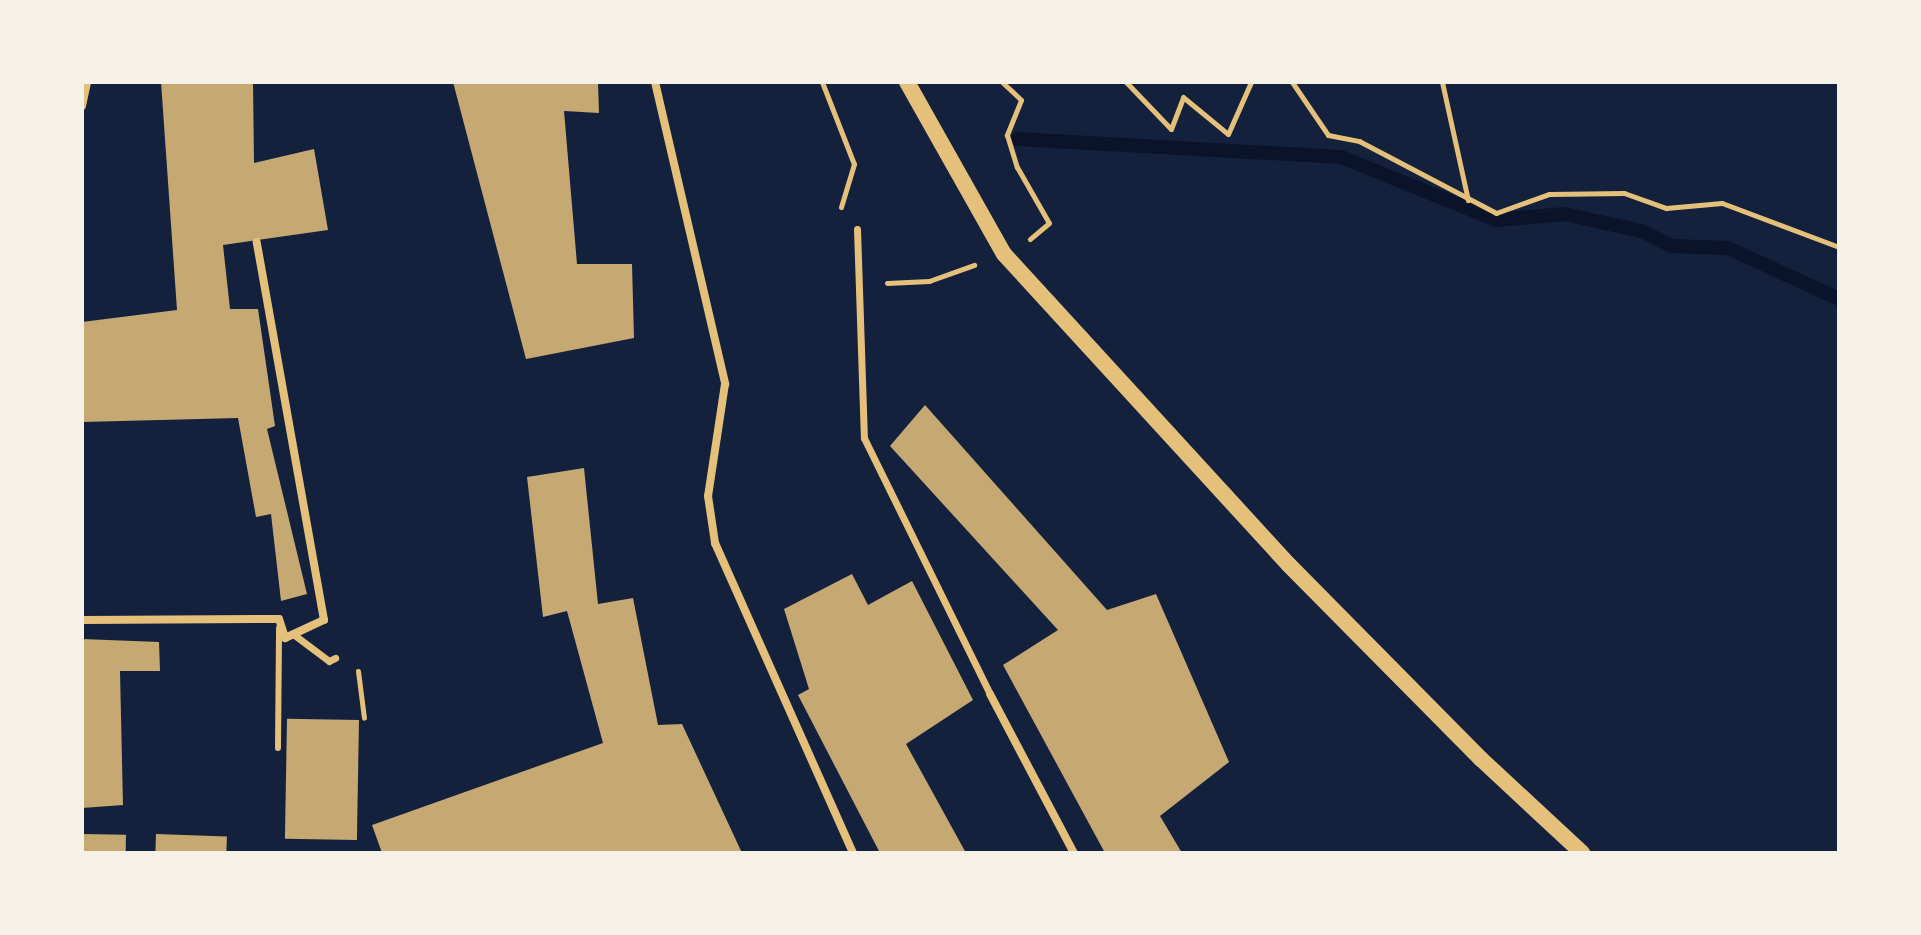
<!DOCTYPE html>
<style>
body{margin:0}
#map{position:relative;width:1921px;height:935px;overflow:hidden;background:#14213d;font-family:"PT Sans Narrow",sans-serif}
div>[style]{position:absolute}
.stream>*{height:14px;margin:-7px;padding:0 7px;transform-origin:7px;border-radius:7px;background:#0b132b}
.building>*{inset:0;background:#c6a872;transform-origin:0 0}
.path>*{height:5px;margin:-2.5px;padding:0 2.5px;transform-origin:2.5px;border-radius:2.5px;background:#e5c07b}
.service>*{height:6px;margin:-3px;padding:0 3px;transform-origin:3px;border-radius:3px;background:#e5c07b}
.pedestrian>*{height:7px;margin:-3.5px;padding:0 3.5px;transform-origin:3.5px;border-radius:3.5px;background:#e5c07b}
.minor>*{height:8px;margin:-4px;padding:0 4px;transform-origin:4px;border-radius:4px;background:#e5c07b}
.secondary>*{height:16px;margin:-8px;padding:0 8px;transform-origin:8px;border-radius:8px;background:#e5c07b}
span{translate:-50% -50%;white-space:nowrap;text-align:center;line-height:1.15;-webkit-text-stroke:8px #f6f1e7;paint-order:stroke}
.frame{position:absolute;inset:0;border:84px solid #f6f1e7;pointer-events:none}
</style>
<div id="map">
<div class="stream">
<div style="left:1018px;top:139px;width:324px;rotate:3.2deg"></div>
<div style="left:1341px;top:157px;width:167px;rotate:22.1deg"></div>
<div style="left:1496px;top:220px;width:68px;rotate:-5deg"></div>
<div style="left:1564px;top:214px;width:80px;rotate:12.3deg"></div>
<div style="left:1642px;top:231px;width:34px;rotate:27deg"></div>
<div style="left:1672px;top:246px;width:56px;rotate:2deg"></div>
<div style="left:1728px;top:248px;width:122px;rotate:24.7deg"></div>
</div>
<div class="building">
<div style="clip-path:polygon(161px 82px,253px 82px,254px 163px,314px 149px,328px 230px,223px 245px,230px 309px,258px 309px,275px 426px,267px 429px,307px 594px,281px 601px,271px 514px,256px 517px,238px 418px,82px 422px,82px 322px,177px 310px)"></div>
<div style="clip-path:polygon(453px 82px,598px 82px,599px 113px,564px 111px,577px 264px,632px 264px,634px 338px,526px 359px)"></div>
<div style="clip-path:polygon(925px 405px,1107px 610px,1156px 594px,1229px 762px,1160px 816px,1182px 853px,1105px 853px,1003px 665px,1058px 630px,890px 446px)"></div>
<div style="clip-path:polygon(584px 468px,598px 604px,633px 598px,658px 725px,682px 724px,742px 853px,382px 853px,372px 825px,603px 743px,567px 611px,543px 617px,527px 477px)"></div>
<div style="clip-path:polygon(852px 574px,868px 605px,912px 581px,973px 700px,906px 744px,966px 853px,880px 853px,798px 695px,809px 689px,784px 609px)"></div>
<div style="clip-path:polygon(82px 639px,159px 642px,160px 671px,120px 671px,123px 805px,82px 808px)"></div>
<div style="left:359px;top:720px;width:120px;height:72px;rotate:91deg"></div>
<div style="left:82px;top:834px;width:44px;height:19px;rotate:1deg"></div>
<div style="left:156px;top:834px;width:71px;height:19px;rotate:2deg"></div>
</div>
<div class="path">
<div style="left:822px;top:82px;width:88px;rotate:68.7deg"></div>
<div style="left:854px;top:164px;width:45px;rotate:106.8deg"></div>
<div style="left:1002px;top:82px;width:26px;rotate:43deg"></div>
<div style="left:1021px;top:100px;width:38px;rotate:112deg"></div>
<div style="left:1007px;top:135px;width:34px;rotate:73deg"></div>
<div style="left:1017px;top:167px;width:64px;rotate:60.3deg"></div>
<div style="left:1049px;top:223px;width:25px;rotate:140deg"></div>
<div style="left:1126px;top:82px;width:65px;rotate:46.2deg"></div>
<div style="left:1171px;top:129px;width:34px;rotate:-69deg"></div>
<div style="left:1183px;top:97px;width:58px;rotate:39.4deg"></div>
<div style="left:1228px;top:134px;width:57px;rotate:-66.1deg"></div>
<div style="left:1292px;top:82px;width:64px;rotate:55.8deg"></div>
<div style="left:1328px;top:135px;width:32px;rotate:11deg"></div>
<div style="left:1359px;top:141px;width:155px;rotate:27.7deg"></div>
<div style="left:1496px;top:213px;width:56px;rotate:-19.7deg"></div>
<div style="left:1549px;top:194px;width:75px;rotate:-0.8deg"></div>
<div style="left:1624px;top:193px;width:45px;rotate:19.7deg"></div>
<div style="left:1666px;top:208px;width:56px;rotate:-5.1deg"></div>
<div style="left:1722px;top:203px;width:125px;rotate:20.6deg"></div>
<div style="left:1442px;top:82px;width:121px;rotate:77.6deg"></div>
<div style="left:887px;top:283px;width:42px;rotate:-2.7deg"></div>
<div style="left:929px;top:281px;width:48px;rotate:-19.6deg"></div>
<div style="left:358px;top:671px;width:47px;rotate:82.7deg"></div>
</div>
<div class="service">
<div style="left:278px;top:748px;width:120px;rotate:-89.5deg"></div>
</div>
<div class="pedestrian">
<div style="left:857px;top:229px;width:209px;rotate:88.1deg"></div>
<div style="left:864px;top:438px;width:285px;rotate:63.8deg"></div>
<div style="left:293px;top:634px;width:45px;rotate:36.9deg"></div>
<div style="left:329px;top:661px;width:7px;rotate:-27deg"></div>
</div>
<div class="minor">
<div style="left:655px;top:82px;width:310px;rotate:76.9deg"></div>
<div style="left:725px;top:384px;width:113px;rotate:98.6deg"></div>
<div style="left:708px;top:496px;width:48px;rotate:81.5deg"></div>
<div style="left:715px;top:543px;width:339px;rotate:66deg"></div>
<div style="left:82px;top:106px;width:25px;rotate:-78deg"></div>
<div style="left:82px;top:620px;width:197px;rotate:-0.3deg"></div>
<div style="left:279px;top:619px;width:20px;rotate:72deg"></div>
<div style="left:285px;top:638px;width:43px;rotate:-24.8deg"></div>
<div style="left:324px;top:620px;width:384px;rotate:-100.1deg"></div>
<div style="left:990px;top:694px;width:180px;rotate:62.2deg"></div>
</div>
<div class="secondary">
<div style="left:907px;top:82px;width:197px;rotate:60.6deg"></div>
<div style="left:1004px;top:254px;width:422px;rotate:47.5deg"></div>
<div style="left:1289px;top:565px;width:273px;rotate:45.3deg"></div>
<div style="left:1481px;top:759px;width:138px;rotate:42.9deg"></div>
</div>
<div class="frame"></div>
</div>
